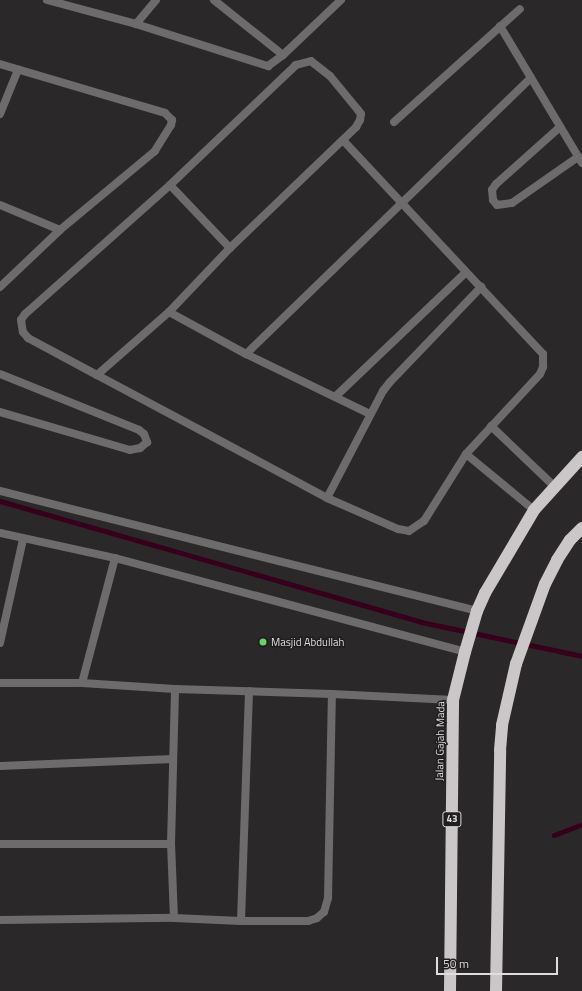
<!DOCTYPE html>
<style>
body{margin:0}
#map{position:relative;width:582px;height:991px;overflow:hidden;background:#2b2829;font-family:"Titillium Web",sans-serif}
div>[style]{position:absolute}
.stream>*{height:5px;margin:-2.5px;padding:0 2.5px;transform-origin:2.5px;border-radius:2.5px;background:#36001c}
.street>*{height:8px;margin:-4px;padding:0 4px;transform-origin:4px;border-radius:4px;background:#6d6b6b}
.highway>*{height:12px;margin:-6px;padding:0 6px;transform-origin:6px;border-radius:6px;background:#cbc7c8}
.dots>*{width:11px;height:11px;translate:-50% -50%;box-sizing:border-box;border:2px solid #211e1f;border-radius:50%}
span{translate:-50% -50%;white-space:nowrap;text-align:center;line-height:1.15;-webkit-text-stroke:3px #211e1f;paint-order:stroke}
.shield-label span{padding:1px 3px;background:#211e1f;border:1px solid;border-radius:3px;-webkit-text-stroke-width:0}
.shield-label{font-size:10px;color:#dfddde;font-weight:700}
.poi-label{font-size:11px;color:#dfddde}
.left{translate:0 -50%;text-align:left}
.street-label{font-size:11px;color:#dfddde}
.scale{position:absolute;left:436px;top:957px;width:122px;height:18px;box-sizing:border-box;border:2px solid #dfddde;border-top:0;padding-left:5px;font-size:12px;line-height:14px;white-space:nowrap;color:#dfddde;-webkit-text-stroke:3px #211e1f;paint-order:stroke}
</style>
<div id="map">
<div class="stream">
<div style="left:0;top:501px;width:438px;rotate:16deg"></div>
<div style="left:421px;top:622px;width:165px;rotate:11.9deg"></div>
<div style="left:554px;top:835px;width:30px;rotate:-21deg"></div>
</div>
<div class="street">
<div style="left:47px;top:0;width:92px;rotate:15.1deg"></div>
<div style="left:136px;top:24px;width:139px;rotate:17.7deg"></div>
<div style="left:268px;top:66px;width:19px;rotate:-36deg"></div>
<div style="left:283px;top:55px;width:80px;rotate:-43.5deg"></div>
<div style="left:214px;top:0;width:88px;rotate:38.6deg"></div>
<div style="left:136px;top:24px;width:31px;rotate:-50deg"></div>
<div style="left:500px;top:26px;width:160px;rotate:59.1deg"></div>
<div style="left:0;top:64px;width:172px;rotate:16.5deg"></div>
<div style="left:165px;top:113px;width:10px;rotate:45deg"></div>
<div style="left:172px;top:120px;width:5px;rotate:101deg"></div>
<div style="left:171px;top:125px;width:31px;rotate:122deg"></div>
<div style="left:155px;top:151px;width:124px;rotate:140.3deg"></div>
<div style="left:60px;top:230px;width:83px;rotate:136.5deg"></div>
<div style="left:0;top:114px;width:48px;rotate:-67.8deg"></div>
<div style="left:394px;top:122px;width:169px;rotate:-41.9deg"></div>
<div style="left:560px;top:127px;width:86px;rotate:138.3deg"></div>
<div style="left:496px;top:184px;width:7px;rotate:124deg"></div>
<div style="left:492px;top:190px;width:10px;rotate:84deg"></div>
<div style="left:493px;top:200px;width:6px;rotate:51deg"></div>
<div style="left:497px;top:205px;width:15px;rotate:-8deg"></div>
<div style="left:512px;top:203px;width:80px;rotate:-34.9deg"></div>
<div style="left:170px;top:185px;width:87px;rotate:46.4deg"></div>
<div style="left:0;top:205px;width:65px;rotate:22.6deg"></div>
<div style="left:169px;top:312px;width:88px;rotate:28.6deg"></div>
<div style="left:246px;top:354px;width:138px;rotate:25.8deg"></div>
<div style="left:246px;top:354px;width:397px;rotate:-44.1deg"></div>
<div style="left:0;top:374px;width:150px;rotate:21.9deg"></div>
<div style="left:139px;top:430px;width:6px;rotate:39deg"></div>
<div style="left:144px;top:434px;width:9px;rotate:69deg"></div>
<div style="left:147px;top:442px;width:9px;rotate:139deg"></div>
<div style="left:140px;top:448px;width:10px;rotate:169deg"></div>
<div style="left:130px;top:450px;width:135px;rotate:-163.7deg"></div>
<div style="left:97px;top:375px;width:96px;rotate:-41.2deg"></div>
<div style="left:169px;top:312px;width:88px;rotate:-46.4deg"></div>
<div style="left:230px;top:248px;width:175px;rotate:-43.8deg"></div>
<div style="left:356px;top:127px;width:8px;rotate:-60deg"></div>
<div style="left:360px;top:120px;width:6px;rotate:-81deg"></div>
<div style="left:361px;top:114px;width:5px;rotate:-127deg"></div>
<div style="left:358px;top:110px;width:44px;rotate:-129.5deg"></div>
<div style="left:330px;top:76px;width:24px;rotate:-142deg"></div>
<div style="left:311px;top:61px;width:16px;rotate:165deg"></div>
<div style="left:296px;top:65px;width:174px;rotate:136.4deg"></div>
<div style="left:170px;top:185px;width:194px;rotate:138.3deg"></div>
<div style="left:25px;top:314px;width:7px;rotate:124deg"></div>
<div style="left:21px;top:320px;width:12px;rotate:81deg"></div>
<div style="left:23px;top:332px;width:8px;rotate:50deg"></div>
<div style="left:28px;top:338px;width:78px;rotate:28.2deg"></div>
<div style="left:97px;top:375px;width:261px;rotate:28.1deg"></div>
<div style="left:327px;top:498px;width:77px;rotate:23.6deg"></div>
<div style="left:398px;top:529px;width:11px;rotate:10deg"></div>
<div style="left:409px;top:531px;width:18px;rotate:-34deg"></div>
<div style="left:424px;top:521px;width:79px;rotate:-57.9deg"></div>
<div style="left:466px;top:454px;width:109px;rotate:-47.2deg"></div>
<div style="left:540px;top:374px;width:8px;rotate:-67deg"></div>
<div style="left:543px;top:367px;width:13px;rotate:-90deg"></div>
<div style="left:543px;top:354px;width:293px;rotate:-133.1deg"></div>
<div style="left:336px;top:396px;width:178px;rotate:-43.6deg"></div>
<div style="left:491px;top:426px;width:87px;rotate:43.6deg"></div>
<div style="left:466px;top:454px;width:88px;rotate:39.5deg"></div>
<div style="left:0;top:491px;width:492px;rotate:14.1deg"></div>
<div style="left:327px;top:498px;width:121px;rotate:-62.4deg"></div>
<div style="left:383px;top:391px;width:11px;rotate:-52deg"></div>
<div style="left:390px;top:382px;width:132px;rotate:-46.2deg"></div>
<div style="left:0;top:533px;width:118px;rotate:12.3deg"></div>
<div style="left:115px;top:558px;width:362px;rotate:15deg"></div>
<div style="left:0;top:643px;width:107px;rotate:-77.5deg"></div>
<div style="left:0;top:683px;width:82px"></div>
<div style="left:82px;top:683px;width:93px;rotate:3.7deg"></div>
<div style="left:175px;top:689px;width:157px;rotate:1.8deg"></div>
<div style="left:332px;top:694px;width:121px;rotate:2.8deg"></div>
<div style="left:82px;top:683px;width:129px;rotate:-75.2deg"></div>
<div style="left:0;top:766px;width:173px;rotate:-2.3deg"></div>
<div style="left:0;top:844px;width:171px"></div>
<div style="left:174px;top:918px;width:74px;rotate:-92.3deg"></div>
<div style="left:171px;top:844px;width:155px;rotate:-88.5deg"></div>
<div style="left:0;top:920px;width:174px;rotate:-0.7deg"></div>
<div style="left:174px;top:918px;width:67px;rotate:2.6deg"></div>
<div style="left:241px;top:921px;width:67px"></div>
<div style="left:308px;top:921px;width:9px;rotate:-18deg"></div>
<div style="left:317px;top:918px;width:9px;rotate:-41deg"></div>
<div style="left:324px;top:912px;width:15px;rotate:-74deg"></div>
<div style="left:328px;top:898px;width:204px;rotate:-88.9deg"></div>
<div style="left:241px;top:921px;width:230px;rotate:-88deg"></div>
</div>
<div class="highway">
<div style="left:450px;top:991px;width:291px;rotate:-89.4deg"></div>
<div style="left:453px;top:700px;width:49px;rotate:-76deg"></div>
<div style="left:465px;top:652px;width:43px;rotate:-73.7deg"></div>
<div style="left:477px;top:611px;width:20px;rotate:-66deg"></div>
<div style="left:485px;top:593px;width:96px;rotate:-59.4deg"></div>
<div style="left:534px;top:510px;width:72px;rotate:-47.8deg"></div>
<div style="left:496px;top:991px;width:241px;rotate:-89deg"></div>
<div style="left:500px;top:750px;width:25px;rotate:-85deg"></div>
<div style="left:502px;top:725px;width:63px;rotate:-77.1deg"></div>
<div style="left:516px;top:664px;width:85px;rotate:-70.1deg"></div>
<div style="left:545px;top:584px;width:27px;rotate:-63deg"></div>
<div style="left:557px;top:560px;width:24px;rotate:-57deg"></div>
<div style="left:570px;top:540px;width:17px;rotate:-45deg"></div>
</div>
<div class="dots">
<div style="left:263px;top:642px;background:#65d467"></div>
</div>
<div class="shield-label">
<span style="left:452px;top:819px">43</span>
</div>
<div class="poi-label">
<span class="left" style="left:271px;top:642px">Masjid Abdullah</span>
</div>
<div class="street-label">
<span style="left:440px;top:741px;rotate:-89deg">Jalan Gajah Mada</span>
</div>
<div class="scale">50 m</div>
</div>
